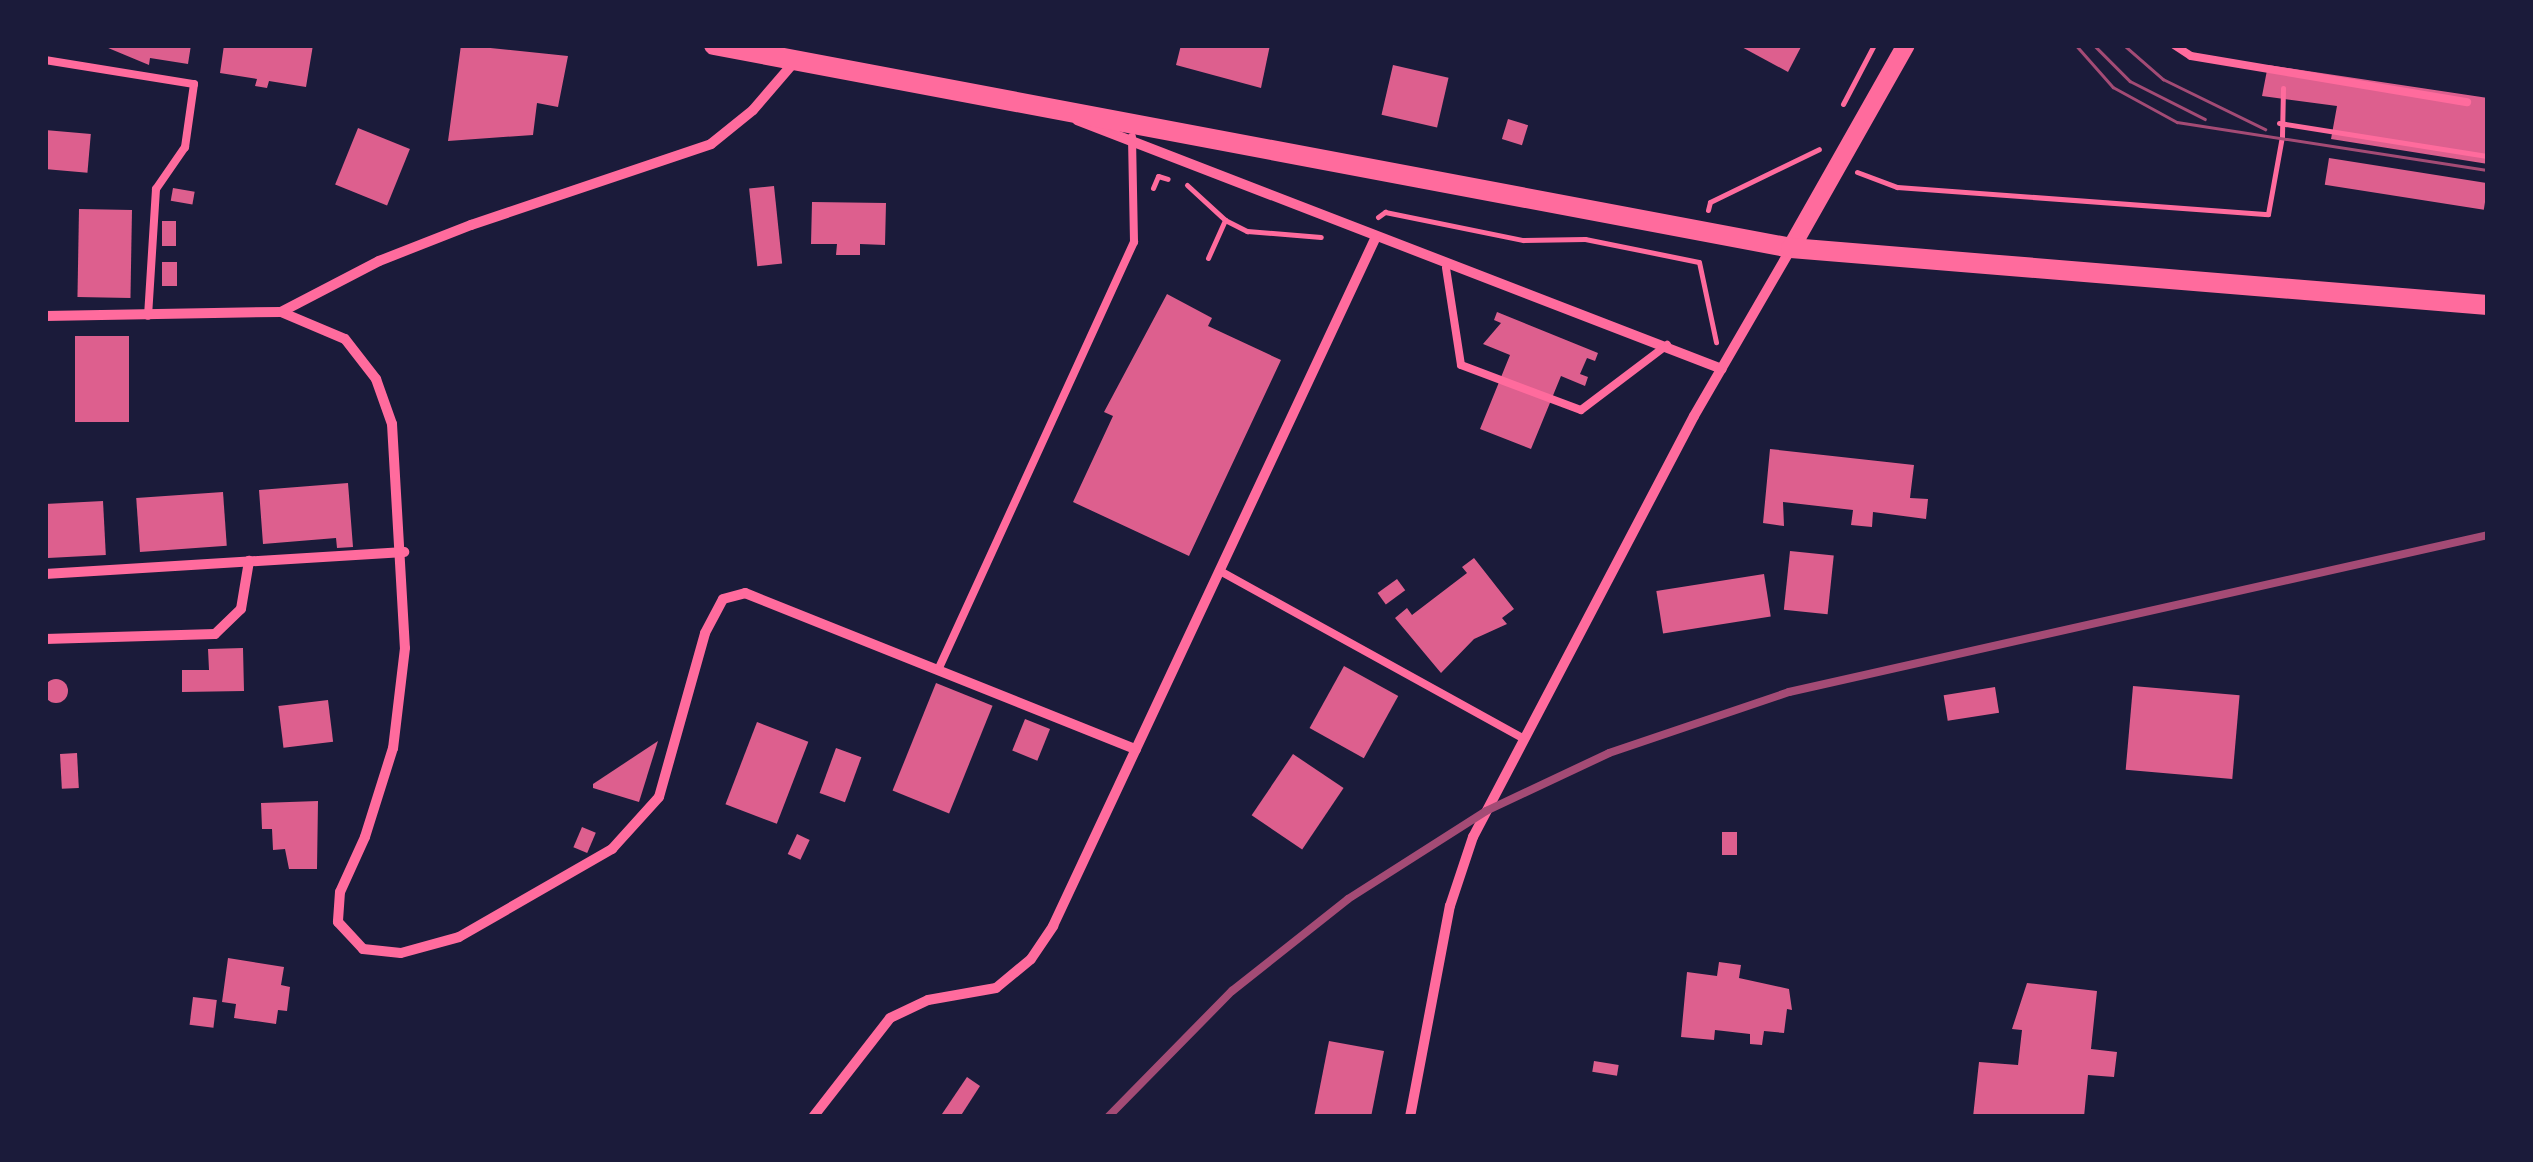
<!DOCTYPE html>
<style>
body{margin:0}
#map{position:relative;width:2533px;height:1162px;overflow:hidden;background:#1b1b3a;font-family:"Playfair Display",serif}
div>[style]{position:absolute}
.building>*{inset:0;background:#dd5f8e;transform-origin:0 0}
.round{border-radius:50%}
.path>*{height:5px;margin:-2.5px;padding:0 2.5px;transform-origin:2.5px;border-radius:2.5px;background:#ff6b9d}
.service>*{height:8px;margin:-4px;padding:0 4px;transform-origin:4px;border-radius:4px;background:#ff6b9d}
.minor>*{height:10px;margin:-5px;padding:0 5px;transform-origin:5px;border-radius:5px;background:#ff6b9d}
.tertiary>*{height:18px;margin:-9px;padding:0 9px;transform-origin:9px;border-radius:9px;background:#ff6b9d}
.secondary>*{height:20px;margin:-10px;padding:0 10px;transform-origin:10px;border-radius:10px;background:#ff6b9d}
.tram>*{height:2.5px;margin:-1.25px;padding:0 1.25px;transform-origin:1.25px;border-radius:1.25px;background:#a44b75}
.rail>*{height:8px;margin:-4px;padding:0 4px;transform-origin:4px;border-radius:4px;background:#a44b75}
span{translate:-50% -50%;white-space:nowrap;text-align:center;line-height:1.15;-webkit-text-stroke:10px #1b1b3a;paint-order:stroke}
.frame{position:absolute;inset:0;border:48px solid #1b1b3a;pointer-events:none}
</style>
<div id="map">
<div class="building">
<div style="clip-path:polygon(101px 45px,191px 45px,188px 64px,150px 58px,149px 65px)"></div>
<div style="clip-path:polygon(224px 45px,313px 45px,306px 87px,269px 81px,267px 88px,255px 86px,257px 79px,220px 73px)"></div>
<div style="clip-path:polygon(461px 45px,568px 56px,558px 107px,537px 103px,533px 135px,448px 141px)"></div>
<div style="clip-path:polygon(1181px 45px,1270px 45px,1261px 88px,1176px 65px)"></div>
<div style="clip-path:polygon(1738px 45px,1802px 45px,1788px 72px)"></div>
<div style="left:1393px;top:65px;width:57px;height:51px;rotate:13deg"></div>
<div style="clip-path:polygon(2268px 65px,2488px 98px,2488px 164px,2331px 139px,2337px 106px,2262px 96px)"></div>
<div style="left:1508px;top:119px;width:21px;height:21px;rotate:17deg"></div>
<div style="left:358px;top:128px;width:56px;height:61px;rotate:22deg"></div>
<div style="left:45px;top:130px;width:46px;height:39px;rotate:5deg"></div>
<div style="left:2329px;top:158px;width:161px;height:27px;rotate:9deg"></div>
<div style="left:774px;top:186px;width:78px;height:25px;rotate:84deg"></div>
<div style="left:173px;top:188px;width:22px;height:13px;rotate:10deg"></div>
<div style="clip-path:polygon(812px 202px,886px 203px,885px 245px,860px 244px,860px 255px,836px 255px,837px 244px,811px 244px)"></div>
<div style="left:79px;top:209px;width:53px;height:88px;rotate:1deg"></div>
<div style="left:162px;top:221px;width:14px;height:25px"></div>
<div style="left:162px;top:262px;width:15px;height:24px"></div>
<div style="clip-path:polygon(1167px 294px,1212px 318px,1208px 326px,1281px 360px,1189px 556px,1073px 502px,1113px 416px,1104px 412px)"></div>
<div style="clip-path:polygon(1497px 312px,1598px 353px,1595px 361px,1587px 358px,1580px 374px,1588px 377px,1585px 386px,1561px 376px,1531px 449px,1480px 429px,1510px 355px,1483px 344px,1501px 323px,1494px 320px)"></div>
<div style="left:75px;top:336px;width:54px;height:86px"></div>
<div style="clip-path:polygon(1770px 449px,1914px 465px,1910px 498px,1928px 499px,1926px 519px,1873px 512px,1872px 527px,1851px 525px,1853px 510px,1783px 502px,1784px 526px,1763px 523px)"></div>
<div style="clip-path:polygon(348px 483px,353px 547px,337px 548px,336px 538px,263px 544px,259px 490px)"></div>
<div style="left:223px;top:492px;width:54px;height:87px;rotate:86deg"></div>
<div style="left:103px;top:501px;width:54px;height:58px;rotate:87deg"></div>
<div style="left:1790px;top:551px;width:44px;height:59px;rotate:6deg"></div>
<div style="clip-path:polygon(1474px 558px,1514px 609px,1502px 618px,1507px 624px,1474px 639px,1441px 673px,1395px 618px,1407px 608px,1412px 615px,1467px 573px,1462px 567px)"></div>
<div style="left:1764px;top:574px;width:43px;height:109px;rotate:81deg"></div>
<div style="left:1397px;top:579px;width:14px;height:24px;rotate:54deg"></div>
<div style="clip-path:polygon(243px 648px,244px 691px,182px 692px,182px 670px,209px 670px,208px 649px)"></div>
<div style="left:1344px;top:666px;width:62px;height:71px;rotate:29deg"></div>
<div class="round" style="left:44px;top:679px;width:24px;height:24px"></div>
<div style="left:936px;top:683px;width:61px;height:116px;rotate:22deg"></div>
<div style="left:2133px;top:686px;width:107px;height:84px;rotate:5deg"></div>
<div style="left:1995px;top:687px;width:26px;height:52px;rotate:81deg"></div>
<div style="left:328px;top:700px;width:42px;height:50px;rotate:83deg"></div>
<div style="left:1025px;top:719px;width:27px;height:34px;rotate:22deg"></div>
<div style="left:757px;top:722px;width:55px;height:88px;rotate:21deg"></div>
<div style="clip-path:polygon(658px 741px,639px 802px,593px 788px,593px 784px)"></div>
<div style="left:836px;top:748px;width:27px;height:48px;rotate:20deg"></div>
<div style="left:77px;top:753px;width:35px;height:17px;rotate:87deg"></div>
<div style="left:1293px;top:754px;width:61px;height:74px;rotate:34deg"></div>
<div style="clip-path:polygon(318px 801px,317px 869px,289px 869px,285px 849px,273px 850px,272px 829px,262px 829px,261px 803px)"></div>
<div style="left:582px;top:827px;width:15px;height:22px;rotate:23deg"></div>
<div style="left:1722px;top:832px;width:15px;height:23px"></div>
<div style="left:797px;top:834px;width:14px;height:22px;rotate:25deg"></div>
<div style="clip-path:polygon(228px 958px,284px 967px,281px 985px,290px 987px,287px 1011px,278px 1010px,276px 1024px,234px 1018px,236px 1004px,222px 1002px)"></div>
<div style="clip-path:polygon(1719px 962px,1741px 965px,1739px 978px,1789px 989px,1792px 1010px,1787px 1009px,1784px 1033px,1764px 1031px,1762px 1045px,1750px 1044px,1750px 1034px,1715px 1030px,1714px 1040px,1681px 1037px,1687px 972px,1717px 976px)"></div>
<div style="clip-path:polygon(2027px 983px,2097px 991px,2091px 1049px,2117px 1052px,2114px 1077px,2088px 1075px,2084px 1117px,1973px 1117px,1979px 1062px,2018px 1065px,2022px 1030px,2012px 1029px)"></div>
<div style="left:193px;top:997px;width:24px;height:28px;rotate:7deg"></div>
<div style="clip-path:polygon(1329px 1041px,1384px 1051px,1371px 1117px,1314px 1117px)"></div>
<div style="left:1594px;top:1061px;width:25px;height:11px;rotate:9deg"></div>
<div style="clip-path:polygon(967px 1077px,980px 1086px,960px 1117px,940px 1117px)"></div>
</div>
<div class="path">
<div style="left:1843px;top:104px;width:67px;rotate:-62.3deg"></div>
<div style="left:2279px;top:123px;width:212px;rotate:9deg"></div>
<div style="left:1857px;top:172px;width:43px;rotate:20.6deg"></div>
<div style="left:1897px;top:187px;width:372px;rotate:4.2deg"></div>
<div style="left:2268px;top:214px;width:79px;rotate:-79.8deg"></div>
<div style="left:2282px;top:136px;width:48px;rotate:-88.8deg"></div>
<div style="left:1187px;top:185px;width:52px;rotate:42.6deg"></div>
<div style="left:1153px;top:188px;width:13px;rotate:-67deg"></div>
<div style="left:1158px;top:176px;width:10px;rotate:17deg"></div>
<div style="left:1708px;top:210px;width:8px;rotate:-76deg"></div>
<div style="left:1710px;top:202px;width:121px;rotate:-25.9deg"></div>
<div style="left:1378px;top:217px;width:9px;rotate:-36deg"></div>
<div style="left:1385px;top:212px;width:141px;rotate:11.5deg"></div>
<div style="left:1523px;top:240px;width:62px;rotate:-0.9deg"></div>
<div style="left:1585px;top:239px;width:116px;rotate:11.4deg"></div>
<div style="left:1699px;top:262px;width:82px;rotate:78deg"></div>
<div style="left:1208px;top:258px;width:42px;rotate:-65.9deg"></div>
<div style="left:1225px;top:220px;width:25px;rotate:27deg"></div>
<div style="left:1247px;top:231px;width:74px;rotate:4.6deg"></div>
</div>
<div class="service">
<div style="left:2174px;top:45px;width:20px;rotate:33deg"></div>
<div style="left:2191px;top:56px;width:280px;rotate:9.5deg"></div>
<div style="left:45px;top:60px;width:151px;rotate:9.2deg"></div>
<div style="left:194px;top:84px;width:64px;rotate:98.1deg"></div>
<div style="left:185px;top:147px;width:51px;rotate:124.6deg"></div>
<div style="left:156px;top:189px;width:127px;rotate:93.6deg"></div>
<div style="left:1446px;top:268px;width:98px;rotate:81.2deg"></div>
<div style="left:1461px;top:365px;width:128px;rotate:20.6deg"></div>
<div style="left:1581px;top:410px;width:108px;rotate:-37.1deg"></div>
<div style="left:1220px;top:571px;width:345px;rotate:28.9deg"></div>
<div style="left:938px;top:670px;width:471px;rotate:-65.4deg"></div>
<div style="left:1134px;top:242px;width:105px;rotate:-91.1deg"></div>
</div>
<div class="minor">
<div style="left:1077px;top:120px;width:691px;rotate:21.11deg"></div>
<div style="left:281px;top:312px;width:69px;rotate:22.9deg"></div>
<div style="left:345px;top:339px;width:51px;rotate:52.2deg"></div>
<div style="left:376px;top:379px;width:48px;rotate:70.4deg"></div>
<div style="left:392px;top:424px;width:224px;rotate:86.7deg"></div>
<div style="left:405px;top:648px;width:101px;rotate:96.8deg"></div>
<div style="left:393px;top:748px;width:93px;rotate:107.5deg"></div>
<div style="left:365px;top:837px;width:60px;rotate:114.4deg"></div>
<div style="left:340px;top:892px;width:30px;rotate:94deg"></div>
<div style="left:338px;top:922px;width:37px;rotate:47deg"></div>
<div style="left:363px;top:949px;width:38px;rotate:6deg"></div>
<div style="left:401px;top:953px;width:60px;rotate:-15.4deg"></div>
<div style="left:459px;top:937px;width:177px;rotate:-29.9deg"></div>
<div style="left:612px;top:849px;width:70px;rotate:-47.9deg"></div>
<div style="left:659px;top:797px;width:170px;rotate:-74.3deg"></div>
<div style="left:705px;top:633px;width:38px;rotate:-62deg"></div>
<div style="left:723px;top:599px;width:23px;rotate:-15deg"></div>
<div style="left:745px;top:593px;width:421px;rotate:21.8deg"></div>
<div style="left:45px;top:316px;width:236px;rotate:-1deg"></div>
<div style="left:281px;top:312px;width:110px;rotate:-27.5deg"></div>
<div style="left:379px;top:261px;width:99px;rotate:-21.4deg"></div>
<div style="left:471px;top:225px;width:253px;rotate:-18.6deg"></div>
<div style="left:711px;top:144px;width:54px;rotate:-39deg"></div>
<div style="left:753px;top:110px;width:66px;rotate:-49.3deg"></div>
<div style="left:45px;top:574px;width:360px;rotate:-3.5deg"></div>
<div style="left:45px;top:639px;width:170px;rotate:-1.7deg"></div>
<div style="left:215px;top:634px;width:36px;rotate:-44deg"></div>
<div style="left:241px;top:609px;width:49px;rotate:-80.5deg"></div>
<div style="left:813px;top:1117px;width:125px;rotate:-52.1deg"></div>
<div style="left:890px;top:1018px;width:42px;rotate:-25.3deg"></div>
<div style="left:928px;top:1000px;width:69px;rotate:-10deg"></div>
<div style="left:996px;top:988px;width:45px;rotate:-39.6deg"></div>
<div style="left:1031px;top:959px;width:40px;rotate:-56deg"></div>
<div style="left:1053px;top:926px;width:759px;rotate:-64.89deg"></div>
<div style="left:1410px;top:1117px;width:215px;rotate:-79.3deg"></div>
<div style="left:1450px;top:906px;width:73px;rotate:-71.6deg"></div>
<div style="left:1473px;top:837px;width:475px;rotate:-62.3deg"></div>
<div style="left:1694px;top:416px;width:193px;rotate:-59.9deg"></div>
</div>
<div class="tertiary">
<div style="left:1791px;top:248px;width:233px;rotate:-60.5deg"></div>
</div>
<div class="secondary">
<div style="left:714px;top:45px;width:1096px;rotate:10.67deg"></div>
<div style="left:1791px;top:248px;width:699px;rotate:4.68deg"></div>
</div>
<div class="tram">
<div style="left:2076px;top:45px;width:56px;rotate:48.6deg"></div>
<div style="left:2113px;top:87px;width:73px;rotate:28.7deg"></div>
<div style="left:2177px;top:122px;width:315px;rotate:8.8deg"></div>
<div style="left:2094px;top:45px;width:51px;rotate:45deg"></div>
<div style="left:2130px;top:81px;width:84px;rotate:26.9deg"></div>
<div style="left:2124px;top:45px;width:52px;rotate:41.1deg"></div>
<div style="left:2163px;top:79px;width:114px;rotate:26.1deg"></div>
</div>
<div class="rail">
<div style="left:1108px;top:1117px;width:177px;rotate:-45.5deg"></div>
<div style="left:1232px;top:991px;width:148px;rotate:-38.4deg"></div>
<div style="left:1348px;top:899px;width:164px;rotate:-32.5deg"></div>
<div style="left:1486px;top:811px;width:136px;rotate:-25.2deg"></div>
<div style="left:1609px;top:753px;width:190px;rotate:-18.7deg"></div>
<div style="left:1789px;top:692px;width:716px;rotate:-12.66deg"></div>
</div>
<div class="frame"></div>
</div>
